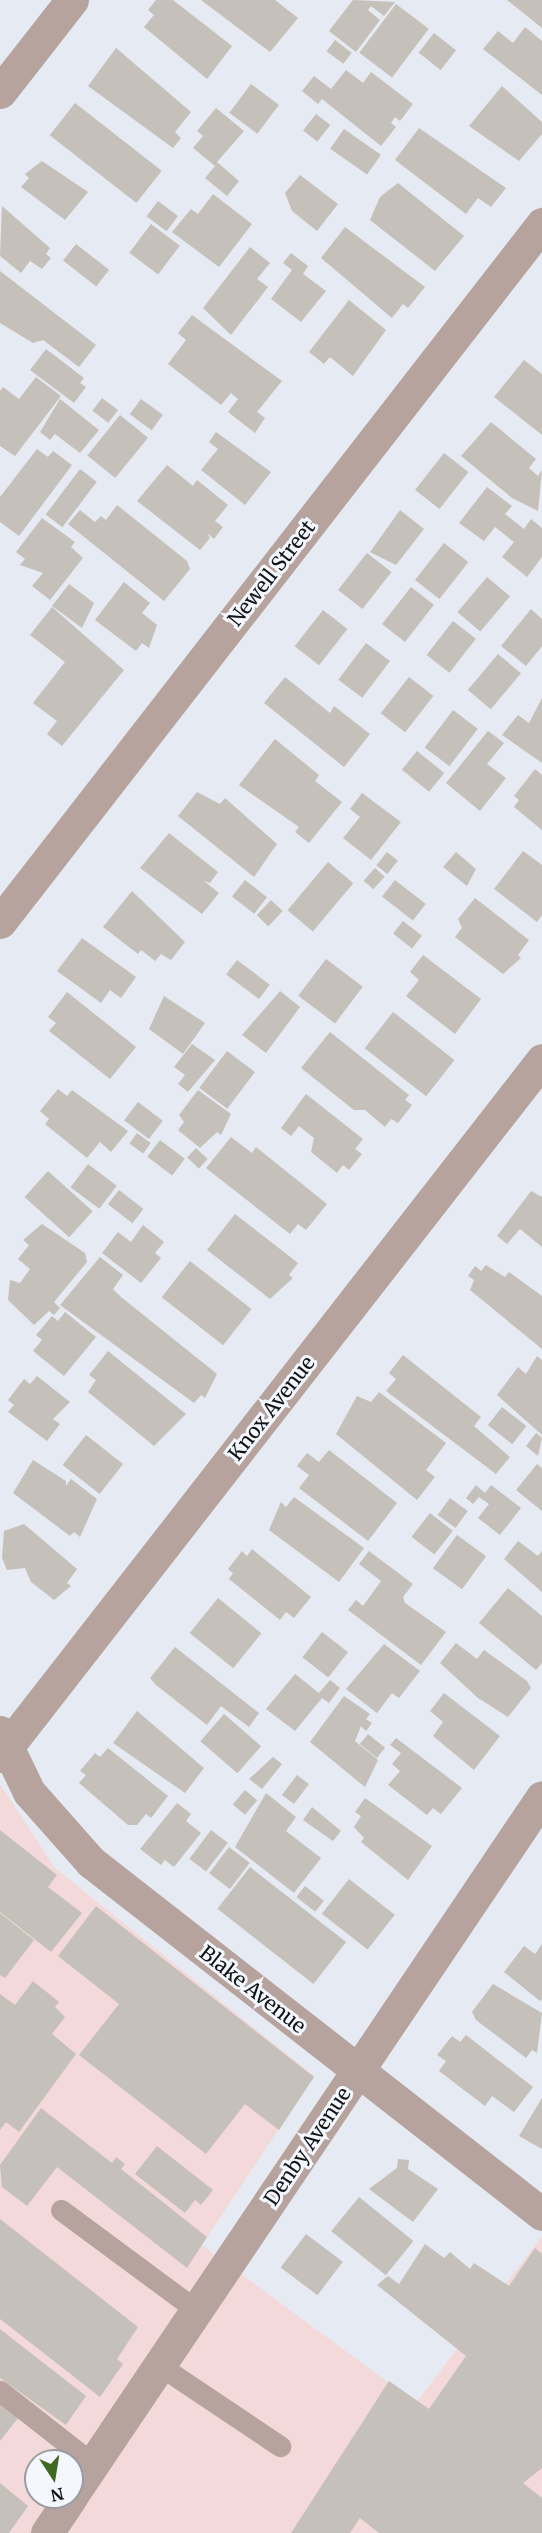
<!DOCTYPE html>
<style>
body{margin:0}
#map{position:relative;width:542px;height:2533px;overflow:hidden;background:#e6eaf2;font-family:Merriweather,serif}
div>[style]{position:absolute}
.industrial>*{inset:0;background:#f4d9da}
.building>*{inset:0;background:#c5c0b9;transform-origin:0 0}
.lane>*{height:21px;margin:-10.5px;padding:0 10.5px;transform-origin:10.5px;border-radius:10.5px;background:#b6a39e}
.street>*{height:33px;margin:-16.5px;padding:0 16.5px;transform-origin:16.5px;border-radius:16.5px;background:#b6a39e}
span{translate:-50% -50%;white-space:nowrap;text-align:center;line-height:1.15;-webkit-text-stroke:6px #f4f8fe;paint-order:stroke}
.street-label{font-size:20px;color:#111315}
.north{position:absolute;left:24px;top:2449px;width:60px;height:60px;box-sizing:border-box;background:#f4f8fe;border:2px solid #999ca1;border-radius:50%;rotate:168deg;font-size:16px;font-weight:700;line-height:24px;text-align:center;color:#111315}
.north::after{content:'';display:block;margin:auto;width:21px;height:27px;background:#426924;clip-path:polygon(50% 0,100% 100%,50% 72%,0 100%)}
</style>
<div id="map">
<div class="industrial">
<div style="clip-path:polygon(evenodd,0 1784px,55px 1868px,314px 2076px,202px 2245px,416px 2403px,542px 2236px,542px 2533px,0 2533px,0 1784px,36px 2461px,72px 2461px,72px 2497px,36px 2497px,36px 2461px)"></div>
</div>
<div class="building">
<div style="clip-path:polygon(156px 0,173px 0,232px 46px,207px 79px,144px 27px,154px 15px,148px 10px)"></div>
<div style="clip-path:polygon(201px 0,275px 0,298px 18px,270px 52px)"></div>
<div style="clip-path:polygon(353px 0,395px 2px,384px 16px,371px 6px,368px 10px,380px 20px,356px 52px,329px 31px)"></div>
<div style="clip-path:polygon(507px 0,542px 0,542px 28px)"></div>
<div style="left:396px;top:4px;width:41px;height:61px;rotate:37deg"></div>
<div style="clip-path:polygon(525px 27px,542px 41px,542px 95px,483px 49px,498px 31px,513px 43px)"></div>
<div style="left:434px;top:33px;width:28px;height:25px;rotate:38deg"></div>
<div style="left:335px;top:40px;width:21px;height:14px;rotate:37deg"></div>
<div style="clip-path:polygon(116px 48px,191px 112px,175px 132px,181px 138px,173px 148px,88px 86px)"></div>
<div style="clip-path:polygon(346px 70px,363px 83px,371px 72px,413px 104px,400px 121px,395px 117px,391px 123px,396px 127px,381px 146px,322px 99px,318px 104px,302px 91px,314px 76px,331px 89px)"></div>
<div style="left:251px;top:84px;width:35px;height:36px;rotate:37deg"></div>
<div style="clip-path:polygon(502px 86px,542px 122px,542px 134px,519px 161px,469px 126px)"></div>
<div style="left:75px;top:103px;width:110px;height:41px;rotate:38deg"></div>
<div style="clip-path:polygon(216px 108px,244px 131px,217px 162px,239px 181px,227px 196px,205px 178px,215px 166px,193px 148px,203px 136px,197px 131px)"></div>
<div style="left:316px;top:114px;width:18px;height:21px;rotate:38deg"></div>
<div style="clip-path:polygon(419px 128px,506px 188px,491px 207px,478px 198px,466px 214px,395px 160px)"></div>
<div style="left:344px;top:129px;width:45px;height:24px;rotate:35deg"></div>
<div style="clip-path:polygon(42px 161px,88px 192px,65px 220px,21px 187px,29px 178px,25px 174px)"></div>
<div style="clip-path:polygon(300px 175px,338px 204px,317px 231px,292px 211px,285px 193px)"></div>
<div style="clip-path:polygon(398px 183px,464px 236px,435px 271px,370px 220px,380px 197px)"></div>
<div style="clip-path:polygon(213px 194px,252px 224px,219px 267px,172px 232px,191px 209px,198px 214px)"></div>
<div style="left:158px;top:201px;width:25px;height:19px;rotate:37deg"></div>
<div style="clip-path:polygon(2px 206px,50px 248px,46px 254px,51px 258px,42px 269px,30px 261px,21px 273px,0 256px)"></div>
<div style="left:151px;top:224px;width:36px;height:36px;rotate:37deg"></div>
<div style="clip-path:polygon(345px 227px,425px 287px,408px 308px,403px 304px,392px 318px,321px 258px)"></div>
<div style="left:76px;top:244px;width:42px;height:21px;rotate:38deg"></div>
<div style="clip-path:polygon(250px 247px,270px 263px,257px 279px,268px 287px,231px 335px,203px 308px)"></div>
<div style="clip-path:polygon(291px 253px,308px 266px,303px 274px,326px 291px,301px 322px,271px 299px,292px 270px,283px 263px)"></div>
<div style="clip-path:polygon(0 271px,96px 345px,79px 367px,43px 340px,33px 343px,0 323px)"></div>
<div style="clip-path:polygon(349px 300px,386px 330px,353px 376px,330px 357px,324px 364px,309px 352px)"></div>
<div style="clip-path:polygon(192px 315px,282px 381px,257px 412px,265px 418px,255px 433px,228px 412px,238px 399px,231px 393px,221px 405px,168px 364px,186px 340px,178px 333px)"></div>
<div style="clip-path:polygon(46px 349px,84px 378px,80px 383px,86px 387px,74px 403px,30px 370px)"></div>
<div style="clip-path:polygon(524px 360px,542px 374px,542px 435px,494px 397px)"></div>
<div style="clip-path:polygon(36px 377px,61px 396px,15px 456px,0 446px,0 391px,3px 387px,19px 399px)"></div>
<div style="left:102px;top:398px;width:20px;height:16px;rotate:37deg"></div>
<div style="clip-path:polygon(60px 399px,99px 430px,80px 453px,55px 434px,50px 440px,40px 432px)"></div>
<div style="left:141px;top:399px;width:27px;height:19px;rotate:36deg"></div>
<div style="left:120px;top:415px;width:36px;height:52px;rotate:39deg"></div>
<div style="clip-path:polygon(491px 422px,536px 459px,529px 468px,538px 476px,542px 470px,538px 511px,512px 498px,461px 456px)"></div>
<div style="clip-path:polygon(216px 432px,271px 472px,245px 505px,201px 470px,218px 449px,209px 442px)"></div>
<div style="clip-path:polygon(37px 449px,48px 457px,53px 451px,72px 465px,19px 536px,0 522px,0 497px)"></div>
<div style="left:444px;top:453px;width:31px;height:47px;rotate:38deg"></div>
<div style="clip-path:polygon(167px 465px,193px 486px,197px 480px,228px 505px,215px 521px,223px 527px,214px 539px,207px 533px,210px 538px,200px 550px,137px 501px)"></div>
<div style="left:80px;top:469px;width:21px;height:57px;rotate:37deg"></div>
<div style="clip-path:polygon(487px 487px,512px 506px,505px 514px,524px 529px,531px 519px,542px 528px,542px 557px,527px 577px,502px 557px,514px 542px,495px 527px,484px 541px,459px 523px)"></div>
<div style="clip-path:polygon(117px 505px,187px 561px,190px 569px,164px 601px,68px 524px,80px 510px,95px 522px,101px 516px,106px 520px)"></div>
<div style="clip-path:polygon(400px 510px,424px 529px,396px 565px,370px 552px)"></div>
<div style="clip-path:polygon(42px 518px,75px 542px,71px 547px,83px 558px,50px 600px,32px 586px,43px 573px,20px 565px,25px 559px,16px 552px)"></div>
<div style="left:444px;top:543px;width:31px;height:47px;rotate:38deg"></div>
<div style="left:367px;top:553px;width:31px;height:47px;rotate:38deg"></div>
<div style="left:487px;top:577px;width:30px;height:46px;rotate:40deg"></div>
<div style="clip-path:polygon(124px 582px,150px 603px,142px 613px,157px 625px,149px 648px,142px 643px,136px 651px,95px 620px)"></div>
<div style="clip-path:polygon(69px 584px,94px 603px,82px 628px,52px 606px)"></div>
<div style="left:411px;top:587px;width:29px;height:47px;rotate:38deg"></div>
<div style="clip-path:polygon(52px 607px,124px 670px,62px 746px,47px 734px,57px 721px,33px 703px,65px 662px,30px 635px)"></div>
<div style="clip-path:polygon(531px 609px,542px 619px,542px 646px,526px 666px,501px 646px)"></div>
<div style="left:323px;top:610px;width:31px;height:46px;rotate:38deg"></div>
<div style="left:453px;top:621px;width:29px;height:43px;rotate:38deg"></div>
<div style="left:366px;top:643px;width:30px;height:46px;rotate:37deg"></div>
<div style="left:498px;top:654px;width:30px;height:47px;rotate:40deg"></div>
<div style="clip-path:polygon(285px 677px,330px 713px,334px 706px,370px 734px,344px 767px,264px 703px)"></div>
<div style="left:409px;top:677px;width:31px;height:46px;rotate:38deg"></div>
<div style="clip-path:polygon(542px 698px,542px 763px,502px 735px,518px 715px,529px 723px)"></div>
<div style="left:453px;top:710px;width:31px;height:47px;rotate:37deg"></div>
<div style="clip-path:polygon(488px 731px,504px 743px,487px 764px,506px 778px,480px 811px,446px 783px)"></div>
<div style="clip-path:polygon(275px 739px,319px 775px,315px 781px,342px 802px,309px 843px,295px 832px,299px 827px,239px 785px)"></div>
<div style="left:417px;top:751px;width:35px;height:24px;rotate:39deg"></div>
<div style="clip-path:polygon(535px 769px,542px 775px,542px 830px,514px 807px,519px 800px,514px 796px)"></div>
<div style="clip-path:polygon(197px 792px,220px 804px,225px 798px,277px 844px,254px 877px,178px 816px)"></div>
<div style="clip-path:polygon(362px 793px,401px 822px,371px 860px,343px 838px,360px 817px,350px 809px)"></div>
<div style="clip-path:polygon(169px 833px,218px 872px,210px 883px,204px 881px,219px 893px,202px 914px,140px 868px)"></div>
<div style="clip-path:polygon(523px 851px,542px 865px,542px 915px,537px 922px,494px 889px)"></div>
<div style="left:387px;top:852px;width:14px;height:17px;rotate:39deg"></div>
<div style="clip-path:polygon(456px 852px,476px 869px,467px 886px,443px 867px)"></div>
<div style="left:328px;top:862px;width:33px;height:63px;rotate:40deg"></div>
<div style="left:375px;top:868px;width:13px;height:17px;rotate:42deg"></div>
<div style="left:245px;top:880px;width:28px;height:21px;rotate:38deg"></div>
<div style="left:395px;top:880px;width:39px;height:21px;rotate:38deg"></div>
<div style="clip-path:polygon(132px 891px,185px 942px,171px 960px,161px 954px,155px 961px,141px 950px,138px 954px,103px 927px)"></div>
<div style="clip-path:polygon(475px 898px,529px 940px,518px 955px,521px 958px,503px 974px,455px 937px,462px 928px,458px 919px)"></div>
<div style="left:271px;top:900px;width:16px;height:21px;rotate:43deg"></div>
<div style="left:403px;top:921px;width:24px;height:16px;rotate:38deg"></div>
<div style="clip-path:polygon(82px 938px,136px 977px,121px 998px,110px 990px,101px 1003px,57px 971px)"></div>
<div style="clip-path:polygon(423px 955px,481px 999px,455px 1034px,406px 996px,419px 980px,410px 972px)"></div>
<div style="left:326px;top:959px;width:46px;height:46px;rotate:37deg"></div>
<div style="left:237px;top:960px;width:41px;height:18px;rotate:37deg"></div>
<div style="clip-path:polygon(280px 991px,300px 1007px,266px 1053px,242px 1035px)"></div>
<div style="clip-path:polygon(67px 992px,136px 1047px,110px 1079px,49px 1031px,56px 1023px,48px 1017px)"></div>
<div style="clip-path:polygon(164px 996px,205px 1023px,183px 1054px,149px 1029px)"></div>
<div style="left:393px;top:1012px;width:78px;height:46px;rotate:38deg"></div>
<div style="clip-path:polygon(330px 1032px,409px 1095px,405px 1100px,412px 1105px,398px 1123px,391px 1119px,385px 1127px,365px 1110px,354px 1110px,301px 1068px)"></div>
<div style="clip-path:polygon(192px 1044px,215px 1060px,188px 1092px,178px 1084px,185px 1075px,174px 1067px)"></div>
<div style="left:227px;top:1051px;width:35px;height:46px;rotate:37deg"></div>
<div style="clip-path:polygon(58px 1089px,67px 1096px,72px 1090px,128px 1131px,111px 1152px,100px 1142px,87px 1158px,45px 1124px,49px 1119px,40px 1111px)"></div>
<div style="clip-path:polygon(198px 1090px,231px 1114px,221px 1135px,217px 1132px,200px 1148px,178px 1130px,184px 1122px,179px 1115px)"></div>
<div style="clip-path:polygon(306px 1094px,363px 1139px,355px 1149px,362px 1154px,349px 1170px,343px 1165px,337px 1173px,311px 1152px,314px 1138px,299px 1126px,291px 1136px,281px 1128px)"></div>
<div style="left:138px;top:1102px;width:31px;height:23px;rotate:37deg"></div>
<div style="left:137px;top:1133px;width:17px;height:13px;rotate:36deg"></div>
<div style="clip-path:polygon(231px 1137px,252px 1153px,256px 1147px,327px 1204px,306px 1230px,298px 1224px,290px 1234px,206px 1168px)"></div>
<div style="left:160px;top:1140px;width:31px;height:21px;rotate:37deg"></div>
<div style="left:196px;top:1148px;width:16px;height:13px;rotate:43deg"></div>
<div style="left:88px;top:1164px;width:36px;height:29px;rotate:37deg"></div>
<div style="left:48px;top:1171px;width:60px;height:35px;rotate:42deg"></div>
<div style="left:119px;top:1190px;width:31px;height:18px;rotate:38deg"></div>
<div style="clip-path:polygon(531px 1191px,542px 1197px,542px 1247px,520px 1229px,507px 1244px,497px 1236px)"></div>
<div style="clip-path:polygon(235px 1214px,298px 1263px,289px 1275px,293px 1278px,270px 1299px,207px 1250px)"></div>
<div style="clip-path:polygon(42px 1224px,85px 1253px,87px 1262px,54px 1302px,60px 1308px,54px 1315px,49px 1311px,34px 1325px,8px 1300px,10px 1280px,20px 1283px,30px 1269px,18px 1259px,29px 1245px,23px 1240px)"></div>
<div style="clip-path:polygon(143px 1225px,164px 1242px,155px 1253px,161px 1258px,141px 1283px,102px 1253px,118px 1232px,131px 1242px)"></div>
<div style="clip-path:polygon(100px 1257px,123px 1275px,113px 1289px,121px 1297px,217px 1374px,205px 1398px,201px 1395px,194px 1403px,60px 1305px)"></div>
<div style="left:190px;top:1261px;width:78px;height:46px;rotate:38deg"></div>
<div style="clip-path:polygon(486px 1265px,505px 1277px,509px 1272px,542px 1296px,542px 1349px,470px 1290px,474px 1280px,468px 1276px,475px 1266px,481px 1271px)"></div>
<div style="clip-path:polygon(65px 1312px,96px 1337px,64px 1376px,33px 1351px,42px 1340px,36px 1335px,52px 1316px,58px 1321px)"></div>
<div style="clip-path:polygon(108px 1351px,186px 1414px,154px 1446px,88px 1392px,96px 1380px,89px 1375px)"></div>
<div style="clip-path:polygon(403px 1355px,481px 1417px,474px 1426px,510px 1457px,496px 1474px,386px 1391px,396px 1379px,389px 1373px)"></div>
<div style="clip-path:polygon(537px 1356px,542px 1360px,542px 1435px,497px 1395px,518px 1367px,526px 1374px)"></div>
<div style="clip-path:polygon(37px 1376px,70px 1402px,53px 1419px,60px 1424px,47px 1441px,8px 1412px,14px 1405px,8px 1400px,24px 1379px,30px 1384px)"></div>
<div style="clip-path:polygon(379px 1392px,446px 1443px,426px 1470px,435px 1477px,417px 1500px,336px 1434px,357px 1396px,371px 1402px)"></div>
<div style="left:502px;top:1407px;width:31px;height:23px;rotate:38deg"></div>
<div style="clip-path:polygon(536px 1433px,542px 1438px,538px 1456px,526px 1446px)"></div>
<div style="left:86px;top:1435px;width:47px;height:38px;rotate:38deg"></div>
<div style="clip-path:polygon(329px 1450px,397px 1503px,368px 1541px,299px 1488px,309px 1475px,297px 1466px,307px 1453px,319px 1462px)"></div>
<div style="clip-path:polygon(33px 1460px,66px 1481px,66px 1486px,71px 1479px,97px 1499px,80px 1537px,74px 1532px,70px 1536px,13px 1493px)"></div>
<div style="clip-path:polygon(537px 1464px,542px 1468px,542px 1511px,516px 1490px)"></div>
<div style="clip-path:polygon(476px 1485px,485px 1493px,491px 1485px,521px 1508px,500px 1535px,478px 1518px,489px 1504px,479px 1497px,473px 1504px,466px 1498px)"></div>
<div style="clip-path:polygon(294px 1497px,364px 1548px,339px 1582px,269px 1530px,281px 1502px,286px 1507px)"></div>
<div style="left:450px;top:1498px;width:22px;height:21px;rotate:36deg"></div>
<div style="left:430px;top:1513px;width:29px;height:30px;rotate:38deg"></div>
<div style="clip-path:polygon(24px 1524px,77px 1569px,67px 1583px,71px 1586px,54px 1600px,31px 1582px,25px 1568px,7px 1570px,2px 1558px,4px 1531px)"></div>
<div style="left:457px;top:1535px;width:36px;height:41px;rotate:36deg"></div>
<div style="clip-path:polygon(518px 1541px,538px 1556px,542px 1551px,542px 1592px,504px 1559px)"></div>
<div style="clip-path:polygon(252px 1549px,311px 1597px,294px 1618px,286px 1612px,280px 1620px,229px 1579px,233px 1573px,228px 1569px,242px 1551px,247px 1556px)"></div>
<div style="clip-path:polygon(369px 1551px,413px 1584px,403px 1597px,405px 1603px,446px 1632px,421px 1665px,348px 1610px,356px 1600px,363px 1606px,381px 1581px,359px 1564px)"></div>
<div style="clip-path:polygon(508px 1588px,542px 1616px,542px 1663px,536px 1670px,479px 1623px)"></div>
<div style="left:218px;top:1598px;width:56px;height:45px;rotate:39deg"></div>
<div style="left:322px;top:1632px;width:33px;height:32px;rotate:38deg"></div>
<div style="clip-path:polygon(456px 1643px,477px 1659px,484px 1650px,527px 1681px,531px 1688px,508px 1717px,478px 1698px,440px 1663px)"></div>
<div style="clip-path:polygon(384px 1644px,420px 1671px,399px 1698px,392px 1693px,377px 1713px,346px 1689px)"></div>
<div style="clip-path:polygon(175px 1647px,259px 1713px,249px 1727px,221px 1706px,207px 1725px,156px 1685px,150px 1678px)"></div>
<div style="clip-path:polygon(295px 1674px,319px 1693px,330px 1680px,340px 1688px,329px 1703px,322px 1698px,295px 1731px,266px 1709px)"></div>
<div style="clip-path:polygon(444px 1693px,500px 1736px,474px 1770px,433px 1736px,443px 1722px,430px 1711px)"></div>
<div style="clip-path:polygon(344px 1696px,370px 1714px,366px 1719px,372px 1723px,366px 1731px,361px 1726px,355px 1741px,378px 1760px,365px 1787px,310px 1742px)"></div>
<div style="clip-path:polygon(137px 1711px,204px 1768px,185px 1793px,113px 1743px)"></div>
<div style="left:224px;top:1714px;width:49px;height:36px;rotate:41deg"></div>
<div style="left:368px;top:1734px;width:22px;height:13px;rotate:39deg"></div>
<div style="clip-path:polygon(396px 1738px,462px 1788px,441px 1814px,433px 1808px,427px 1815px,388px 1785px,400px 1771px,392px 1764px,401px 1753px,390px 1745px)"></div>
<div style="clip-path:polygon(108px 1748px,168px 1796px,151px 1818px,146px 1814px,137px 1825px,128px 1825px,79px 1783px,86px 1775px,80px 1771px,95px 1753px,100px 1757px)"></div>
<div style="clip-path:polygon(273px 1757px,282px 1764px,262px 1789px,249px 1779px)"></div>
<div style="left:297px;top:1775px;width:15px;height:25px;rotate:37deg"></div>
<div style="left:245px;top:1790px;width:16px;height:19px;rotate:40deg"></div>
<div style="clip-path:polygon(266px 1793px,296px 1817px,286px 1831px,321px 1858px,294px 1893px,235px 1847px)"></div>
<div style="clip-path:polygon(365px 1798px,432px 1846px,408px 1880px,361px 1842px,364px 1838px,354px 1827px,361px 1816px,355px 1812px)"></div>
<div style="clip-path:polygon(177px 1803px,191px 1814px,186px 1821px,201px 1833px,174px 1867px,165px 1860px,161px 1865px,140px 1849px)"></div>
<div style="clip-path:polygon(312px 1807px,341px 1831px,333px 1841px,303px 1820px)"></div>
<div style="clip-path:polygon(0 1830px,57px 1875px,48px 1887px,82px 1913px,51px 1952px,0 1912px)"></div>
<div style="left:211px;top:1830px;width:21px;height:36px;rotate:37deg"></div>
<div style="left:229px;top:1847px;width:26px;height:33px;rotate:37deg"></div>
<div style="left:250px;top:1867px;width:122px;height:53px;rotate:38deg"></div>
<div style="left:349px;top:1879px;width:58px;height:44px;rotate:38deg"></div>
<div style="left:305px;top:1886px;width:24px;height:14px;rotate:38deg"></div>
<div style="clip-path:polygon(96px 1906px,314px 2077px,279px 2130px,245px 2104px,206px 2154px,79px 2055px,119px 2004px,58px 1956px)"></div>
<div style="clip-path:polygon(0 1913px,34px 1940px,5px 1978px,0 1975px)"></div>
<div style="clip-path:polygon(542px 1944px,542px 1999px,540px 2001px,504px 1972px,524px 1946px,535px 1954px)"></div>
<div style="clip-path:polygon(33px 1981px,59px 2002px,55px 2007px,65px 2017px,52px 2034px,76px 2054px,19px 2132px,6px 2122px,0 2130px,0 1994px,15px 2005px)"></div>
<div style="clip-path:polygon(493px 1984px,542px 2013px,537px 2053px,532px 2050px,526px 2058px,476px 2020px,472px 2012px)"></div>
<div style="clip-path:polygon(466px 2035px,533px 2087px,514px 2112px,492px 2096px,485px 2106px,439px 2071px,446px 2061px,437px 2055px,452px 2036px,460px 2042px)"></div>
<div style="clip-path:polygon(542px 2098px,542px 2149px,519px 2136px)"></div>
<div style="clip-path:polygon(41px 2108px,112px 2163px,116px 2157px,125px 2164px,121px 2169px,207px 2237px,187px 2268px,57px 2167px,27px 2206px,2px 2187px,0 2165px)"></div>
<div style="clip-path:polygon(157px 2146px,213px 2190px,201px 2205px,195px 2200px,185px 2213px,135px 2174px)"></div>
<div style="clip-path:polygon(398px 2159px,409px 2160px,408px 2169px,438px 2189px,413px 2222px,369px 2189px,397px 2168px)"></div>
<div style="left:359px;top:2197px;width:70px;height:44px;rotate:39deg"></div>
<div style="clip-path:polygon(0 2219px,138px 2327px,117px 2359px,123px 2364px,100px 2397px,0 2319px)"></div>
<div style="left:306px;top:2234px;width:46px;height:42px;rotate:37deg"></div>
<div style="clip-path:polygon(425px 2244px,444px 2258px,450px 2252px,470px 2269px,474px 2263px,509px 2286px,535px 2248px,542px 2254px,542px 2468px,523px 2483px,542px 2498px,542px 2533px,379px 2533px,360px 2518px,350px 2533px,291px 2533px,389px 2381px,429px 2409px,466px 2356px,377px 2285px,388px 2276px,399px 2284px)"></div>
<div style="clip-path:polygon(0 2329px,86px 2396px,66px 2425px,0 2378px)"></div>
<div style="clip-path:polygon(0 2403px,18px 2418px,0 2441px)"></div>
<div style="clip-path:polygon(0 2483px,28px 2506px,9px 2533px,0 2533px)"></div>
</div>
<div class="lane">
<div style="left:61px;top:2210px;width:168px;rotate:36.5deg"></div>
<div style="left:159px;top:2365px;width:146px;rotate:33.8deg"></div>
<div style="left:0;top:2391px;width:118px;rotate:38.1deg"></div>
</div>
<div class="street">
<div style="left:0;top:92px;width:117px;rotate:-52deg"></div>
<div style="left:0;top:922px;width:884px;rotate:-52.17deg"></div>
<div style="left:0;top:1732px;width:67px;rotate:64.2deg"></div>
<div style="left:29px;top:1792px;width:94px;rotate:48.5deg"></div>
<div style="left:91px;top:1862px;width:572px;rotate:37.97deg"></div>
<div style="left:0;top:1756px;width:882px;rotate:-52.09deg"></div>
<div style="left:72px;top:2495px;width:841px;rotate:-56.05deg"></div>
<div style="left:47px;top:2533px;width:43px;rotate:-56.3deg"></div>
</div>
<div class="street-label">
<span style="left:271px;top:573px;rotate:-52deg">Newell Street</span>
<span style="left:271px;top:1408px;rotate:-52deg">Knox Avenue</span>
<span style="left:253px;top:1989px;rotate:38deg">Blake Avenue</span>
<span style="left:307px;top:2146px;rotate:-56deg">Denby Avenue</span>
</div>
<div class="north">N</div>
</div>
